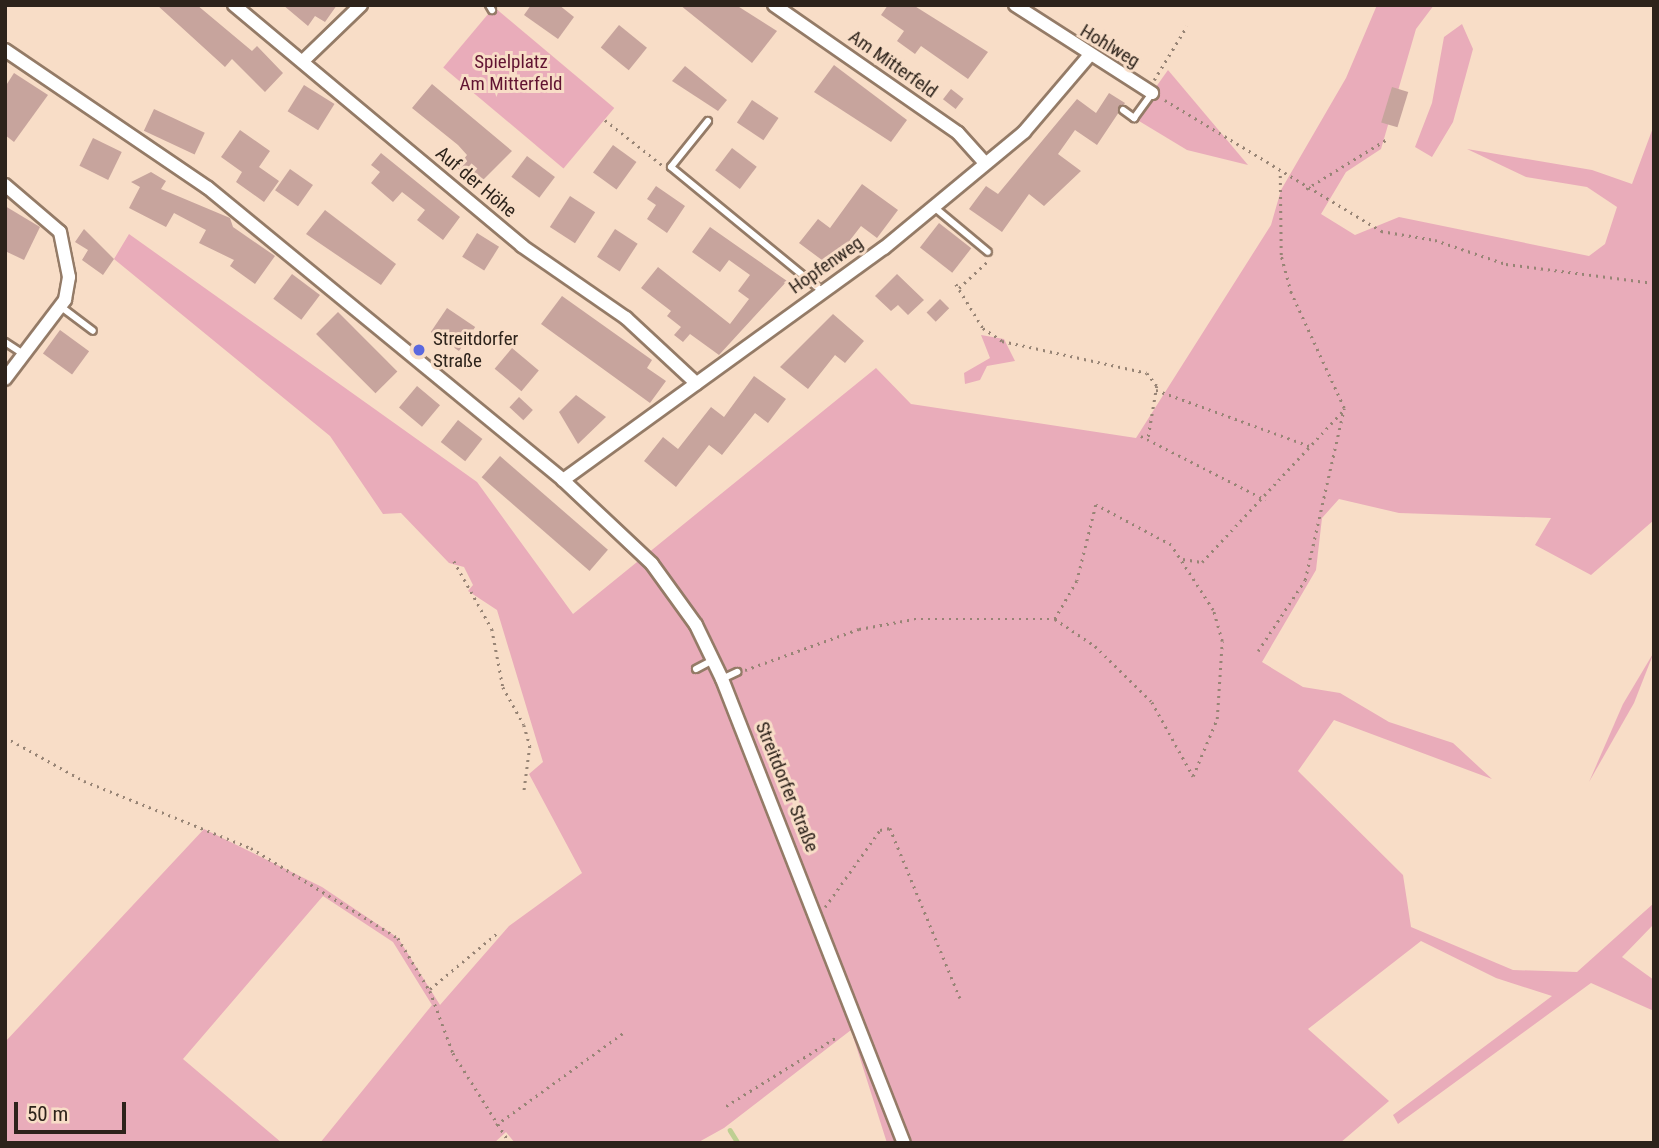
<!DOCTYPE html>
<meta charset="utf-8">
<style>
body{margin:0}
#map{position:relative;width:1659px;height:1148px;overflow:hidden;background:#f8ddc7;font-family:"Roboto Condensed",sans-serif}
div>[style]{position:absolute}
.green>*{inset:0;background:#e9acba;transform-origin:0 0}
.stream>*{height:4.5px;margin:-2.25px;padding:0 2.25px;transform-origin:2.25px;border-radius:2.25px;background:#becf92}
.building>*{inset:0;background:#c7a49d;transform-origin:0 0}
.path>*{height:2.5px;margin-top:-1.25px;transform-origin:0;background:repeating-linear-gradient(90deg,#978475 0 2px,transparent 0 7px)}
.roads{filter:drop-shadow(2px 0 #947b67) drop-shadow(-2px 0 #947b67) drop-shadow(0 2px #947b67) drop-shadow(0 -2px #947b67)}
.lane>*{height:6px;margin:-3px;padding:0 3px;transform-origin:3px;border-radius:3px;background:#fff}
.street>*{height:12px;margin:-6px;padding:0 6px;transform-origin:6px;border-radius:6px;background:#fff}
.dots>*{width:19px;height:19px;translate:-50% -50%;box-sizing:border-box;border:4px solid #f8ddc7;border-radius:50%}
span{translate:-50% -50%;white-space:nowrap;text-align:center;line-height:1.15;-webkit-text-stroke:6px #f8ddc7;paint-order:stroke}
.street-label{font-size:19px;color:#2d231b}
.park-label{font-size:19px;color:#611331}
.poi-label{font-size:19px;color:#2d231b}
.left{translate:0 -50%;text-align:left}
.frame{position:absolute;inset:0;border:7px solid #2d231b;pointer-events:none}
.scale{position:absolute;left:14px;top:1102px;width:112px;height:32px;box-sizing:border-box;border:4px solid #2d231b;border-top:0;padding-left:9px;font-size:21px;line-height:24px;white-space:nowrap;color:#2d231b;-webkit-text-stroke:5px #f8ddc7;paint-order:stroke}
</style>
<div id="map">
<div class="green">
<div style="clip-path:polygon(1377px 5px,1434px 5px,1416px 29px,1381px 149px,1346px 172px,1321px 214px,1355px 235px,1399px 217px,1589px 256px,1605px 244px,1617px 207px,1587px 187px,1526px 177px,1467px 149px,1592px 170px,1632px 184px,1654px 125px,1654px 520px,1591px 575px,1535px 545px,1551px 518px,1399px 513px,1339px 499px,1322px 518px,1316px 570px,1262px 662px,1303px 687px,1340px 693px,1389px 722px,1453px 743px,1492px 779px,1334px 720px,1298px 771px,1403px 875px,1411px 927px,1513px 970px,1577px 972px,1654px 903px,1654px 924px,1622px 957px,1654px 980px,1654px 1011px,1591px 983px,1398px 1124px,1393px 1115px,1552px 996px,1496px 978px,1421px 941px,1308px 1029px,1389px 1101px,1340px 1143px,887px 1143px,851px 1030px,724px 1128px,697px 1143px,515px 1143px,506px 1132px,494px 1143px,320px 1143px,432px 1005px,393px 942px,323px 896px,183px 1059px,282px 1143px,5px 1143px,5px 1042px,204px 829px,322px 887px,398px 938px,440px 1005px,509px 926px,582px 873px,529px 774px,543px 762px,497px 610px,468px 591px,473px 585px,464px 567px,449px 563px,401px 513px,383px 514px,330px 436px,114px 259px,129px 234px,477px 482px,573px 614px,876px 368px,911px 404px,1136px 438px,1271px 225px,1281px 190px,1346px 78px)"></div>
<div style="left:494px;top:7px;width:157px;height:79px;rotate:40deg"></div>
<div style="clip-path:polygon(1462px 24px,1473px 49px,1453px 122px,1432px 157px,1415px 147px,1432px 103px,1444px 37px)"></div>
<div style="clip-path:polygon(1168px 70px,1248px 165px,1187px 150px,1134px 118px)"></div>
<div style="clip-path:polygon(981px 335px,1004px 339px,1015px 361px,987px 366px,980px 380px,965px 384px,964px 373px,990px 358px)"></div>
<div style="clip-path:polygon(1654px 652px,1634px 703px,1589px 782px,1623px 704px)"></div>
</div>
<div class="stream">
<div style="left:730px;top:1130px;width:15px;rotate:58deg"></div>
</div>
<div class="building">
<div style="clip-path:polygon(157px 5px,197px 5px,252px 51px,257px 46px,283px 73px,265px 92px,232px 59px,225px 67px)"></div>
<div style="clip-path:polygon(283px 5px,337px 5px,325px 22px,315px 16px,308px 26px)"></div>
<div style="clip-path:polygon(531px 5px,559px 5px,574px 17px,558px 39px,524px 15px)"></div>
<div style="clip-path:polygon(680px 5px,736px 5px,777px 31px,752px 63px)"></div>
<div style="clip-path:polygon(888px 5px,913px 5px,988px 52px,968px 79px,921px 46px,915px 54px,897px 41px,904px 31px,881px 15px)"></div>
<div style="left:619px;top:25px;width:36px;height:29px;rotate:39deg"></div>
<div style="clip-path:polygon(834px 65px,907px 120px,891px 142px,814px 92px)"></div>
<div style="clip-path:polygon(685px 66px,727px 100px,718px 111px,672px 81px)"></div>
<div style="clip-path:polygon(14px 73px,48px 95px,14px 142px,5px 135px,5px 87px)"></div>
<div style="clip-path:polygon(432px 84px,512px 151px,479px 184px,457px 168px,467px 155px,458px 145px,412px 108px)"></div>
<div style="left:304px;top:85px;width:36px;height:31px;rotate:32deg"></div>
<div style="left:1392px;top:87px;width:17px;height:37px;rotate:17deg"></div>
<div style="left:951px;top:89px;width:16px;height:13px;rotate:38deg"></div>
<div style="clip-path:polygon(1109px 93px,1125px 103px,1097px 145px,1075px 130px,1058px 154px,1081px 171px,1044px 206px,1029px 194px,1002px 232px,969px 209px,986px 186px,998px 194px,1077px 99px,1096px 113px)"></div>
<div style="left:752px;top:100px;width:32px;height:27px;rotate:34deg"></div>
<div style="left:154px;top:109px;width:56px;height:24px;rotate:25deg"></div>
<div style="clip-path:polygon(240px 130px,270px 151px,259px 167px,279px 181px,264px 202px,236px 182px,242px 172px,221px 157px)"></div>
<div style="left:93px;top:138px;width:32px;height:31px;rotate:26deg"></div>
<div style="left:613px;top:145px;width:29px;height:34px;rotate:36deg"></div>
<div style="left:732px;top:148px;width:31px;height:28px;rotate:37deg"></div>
<div style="clip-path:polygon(381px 153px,460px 217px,443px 240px,417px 220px,425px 210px,402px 192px,393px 202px,371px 183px,380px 172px,371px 165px)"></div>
<div style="left:527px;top:156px;width:35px;height:26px;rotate:37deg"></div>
<div style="left:290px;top:169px;width:28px;height:26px;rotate:35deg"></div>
<div style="clip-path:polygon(151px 172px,166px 181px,161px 189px,230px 218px,233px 227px,275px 256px,255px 284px,230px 266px,234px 260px,199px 243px,206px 230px,174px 213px,166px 227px,129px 208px,140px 187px,131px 182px)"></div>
<div style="clip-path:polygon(862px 184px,898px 210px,877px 238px,861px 226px,830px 266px,799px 243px,818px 219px,830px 228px)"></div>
<div style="clip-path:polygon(656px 186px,685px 206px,667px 233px,647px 219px,656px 205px,647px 199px)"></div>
<div style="left:570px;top:196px;width:30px;height:37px;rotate:33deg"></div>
<div style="clip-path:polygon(5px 206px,40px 227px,24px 260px,5px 251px)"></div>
<div style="clip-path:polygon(325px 210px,396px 264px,381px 285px,306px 234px)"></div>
<div style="left:939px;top:223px;width:41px;height:31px;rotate:38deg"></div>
<div style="clip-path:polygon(710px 227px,787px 281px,719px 355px,690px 334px,683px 342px,674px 335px,681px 327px,667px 316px,671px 311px,641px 288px,658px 267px,730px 324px,749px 299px,738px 291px,750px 275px,729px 260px,720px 272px,692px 252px)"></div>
<div style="clip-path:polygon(84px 229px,114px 259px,103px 275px,82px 260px,88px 250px,75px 242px)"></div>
<div style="left:615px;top:229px;width:27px;height:33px;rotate:33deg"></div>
<div style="left:477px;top:233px;width:26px;height:28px;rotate:32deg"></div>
<div style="left:292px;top:274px;width:35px;height:31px;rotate:37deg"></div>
<div style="clip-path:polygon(897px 274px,924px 300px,908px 315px,898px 305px,891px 311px,875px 296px)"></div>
<div style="clip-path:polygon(562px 296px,652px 360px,647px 368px,666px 381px,650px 403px,541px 324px)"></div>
<div style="left:940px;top:299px;width:13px;height:19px;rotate:45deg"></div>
<div style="left:447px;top:308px;width:34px;height:29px;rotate:34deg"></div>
<div style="left:338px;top:312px;width:84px;height:31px;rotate:45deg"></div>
<div style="clip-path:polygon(833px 314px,864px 341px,845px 363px,835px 355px,808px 389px,780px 367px)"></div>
<div style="left:60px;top:330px;width:36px;height:29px;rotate:36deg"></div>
<div style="left:512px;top:348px;width:35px;height:27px;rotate:40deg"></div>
<div style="clip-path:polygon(754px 376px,786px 399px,768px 423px,755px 413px,722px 455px,709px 445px,676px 487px,644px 461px,663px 437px,678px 449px,711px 407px,724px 417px)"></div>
<div style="left:417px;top:386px;width:30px;height:28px;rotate:40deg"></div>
<div style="clip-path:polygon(576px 395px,606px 417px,578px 444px,559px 412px)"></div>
<div style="left:519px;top:397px;width:19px;height:14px;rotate:43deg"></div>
<div style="left:458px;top:420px;width:31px;height:28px;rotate:38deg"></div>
<div style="left:500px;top:456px;width:143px;height:28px;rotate:41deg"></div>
</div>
<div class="path">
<div style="left:1154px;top:80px;width:63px;rotate:-58.6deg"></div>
<div style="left:1165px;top:100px;width:253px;rotate:31.2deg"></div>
<div style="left:1381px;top:231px;width:55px;rotate:9.5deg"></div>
<div style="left:1435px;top:240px;width:75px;rotate:18.7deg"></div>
<div style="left:1506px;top:264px;width:149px;rotate:7.3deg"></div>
<div style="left:605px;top:120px;width:73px;rotate:38.3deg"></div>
<div style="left:1306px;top:189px;width:97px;rotate:-31.6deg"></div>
<div style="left:956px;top:284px;width:52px;rotate:58.5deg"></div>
<div style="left:983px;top:328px;width:23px;rotate:34deg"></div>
<div style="left:1002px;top:341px;width:148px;rotate:12.4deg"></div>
<div style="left:1147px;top:373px;width:16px;rotate:52deg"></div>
<div style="left:1157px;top:386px;width:55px;rotate:99.5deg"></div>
<div style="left:959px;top:288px;width:38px;rotate:-43deg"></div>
<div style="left:1156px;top:390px;width:164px;rotate:20deg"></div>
<div style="left:1141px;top:436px;width:140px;rotate:27.1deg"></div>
<div style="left:1183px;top:559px;width:19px;rotate:9deg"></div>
<div style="left:1202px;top:562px;width:207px;rotate:-47deg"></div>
<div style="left:454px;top:561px;width:78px;rotate:60.8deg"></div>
<div style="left:492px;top:629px;width:59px;rotate:79.3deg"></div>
<div style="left:503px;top:687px;width:43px;rotate:61.1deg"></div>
<div style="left:524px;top:725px;width:22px;rotate:74deg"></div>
<div style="left:530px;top:746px;width:46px;rotate:97.4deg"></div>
<div style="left:1258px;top:651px;width:85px;rotate:-56.5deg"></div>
<div style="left:1305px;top:580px;width:176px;rotate:-77.2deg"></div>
<div style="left:1344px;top:408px;width:127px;rotate:-114.7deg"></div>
<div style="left:1291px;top:293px;width:39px;rotate:-105deg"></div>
<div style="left:1281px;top:255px;width:81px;rotate:-90.7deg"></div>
<div style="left:745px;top:670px;width:121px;rotate:-19.8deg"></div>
<div style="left:859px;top:629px;width:56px;rotate:-10.3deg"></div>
<div style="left:914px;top:619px;width:141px"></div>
<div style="left:1055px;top:619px;width:48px;rotate:34deg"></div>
<div style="left:1095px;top:646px;width:80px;rotate:44.5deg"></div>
<div style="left:1152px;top:702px;width:85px;rotate:61deg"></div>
<div style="left:1193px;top:776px;width:62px;rotate:-67.2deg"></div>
<div style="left:1217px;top:719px;width:78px;rotate:-86.3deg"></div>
<div style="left:1222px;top:641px;width:32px;rotate:-106deg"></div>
<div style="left:1213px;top:610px;width:77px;rotate:-122.9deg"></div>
<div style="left:1171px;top:545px;width:85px;rotate:-151.9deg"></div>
<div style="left:1096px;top:505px;width:78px;rotate:104deg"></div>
<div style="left:1077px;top:581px;width:44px;rotate:120.1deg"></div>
<div style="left:5px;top:737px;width:90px;rotate:29.1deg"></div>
<div style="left:84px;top:781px;width:180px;rotate:21.9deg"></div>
<div style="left:251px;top:848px;width:172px;rotate:31.5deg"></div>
<div style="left:398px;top:938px;width:62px;rotate:58.9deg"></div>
<div style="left:430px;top:991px;width:66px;rotate:69.6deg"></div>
<div style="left:453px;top:1053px;width:107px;rotate:57.7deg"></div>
<div style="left:825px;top:907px;width:95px;rotate:-54.5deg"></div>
<div style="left:880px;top:830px;width:10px;rotate:-11deg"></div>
<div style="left:890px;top:828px;width:184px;rotate:67.6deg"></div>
<div style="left:430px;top:989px;width:86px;rotate:-39.8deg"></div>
<div style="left:726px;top:1106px;width:131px;rotate:-31.9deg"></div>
<div style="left:496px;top:1125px;width:157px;rotate:-35.9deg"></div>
</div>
<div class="roads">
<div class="lane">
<div style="left:489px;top:5px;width:6px;rotate:59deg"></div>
<div style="left:1123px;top:110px;width:14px;rotate:36deg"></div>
<div style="left:1134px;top:118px;width:31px;rotate:-54deg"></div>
<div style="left:708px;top:121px;width:59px;rotate:128.8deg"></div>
<div style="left:671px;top:167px;width:194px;rotate:39.4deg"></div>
<div style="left:934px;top:207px;width:70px;rotate:39.8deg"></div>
<div style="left:60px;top:306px;width:41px;rotate:37.1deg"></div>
<div style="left:5px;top:342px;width:20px;rotate:33deg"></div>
<div style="left:696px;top:669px;width:19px;rotate:-28deg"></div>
<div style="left:722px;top:679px;width:17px;rotate:-25deg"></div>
</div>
<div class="street">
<div style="left:234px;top:5px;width:376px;rotate:39.9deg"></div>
<div style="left:522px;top:246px;width:126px;rotate:34.7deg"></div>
<div style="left:626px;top:318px;width:96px;rotate:42.9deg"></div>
<div style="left:774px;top:5px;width:224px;rotate:34.8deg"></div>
<div style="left:958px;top:133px;width:38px;rotate:48deg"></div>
<div style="left:1015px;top:5px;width:163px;rotate:32.7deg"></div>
<div style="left:5px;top:50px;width:245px;rotate:34.2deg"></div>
<div style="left:208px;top:188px;width:460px;rotate:39.4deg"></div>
<div style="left:563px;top:480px;width:122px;rotate:43.3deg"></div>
<div style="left:652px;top:564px;width:75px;rotate:54.2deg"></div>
<div style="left:696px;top:625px;width:60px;rotate:64.3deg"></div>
<div style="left:722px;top:679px;width:498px;rotate:68.6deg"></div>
<div style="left:305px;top:59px;width:78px;rotate:-44deg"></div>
<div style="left:5px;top:185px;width:72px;rotate:40.5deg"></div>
<div style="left:60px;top:232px;width:46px;rotate:78.7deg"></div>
<div style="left:69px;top:277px;width:23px;rotate:100deg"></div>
<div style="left:65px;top:300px;width:99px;rotate:127.2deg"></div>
<div style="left:563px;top:480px;width:396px;rotate:-35.9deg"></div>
<div style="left:884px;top:248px;width:182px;rotate:-39.6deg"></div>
<div style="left:1024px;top:132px;width:99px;rotate:-49.5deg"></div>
</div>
</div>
<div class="dots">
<div style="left:419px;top:350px;background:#5b68df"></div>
</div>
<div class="street-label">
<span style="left:1110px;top:46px;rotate:31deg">Hohlweg</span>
<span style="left:893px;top:64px;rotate:35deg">Am Mitterfeld</span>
<span style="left:476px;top:182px;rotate:40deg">Auf der Höhe</span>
<span style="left:826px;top:265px;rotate:-35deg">Hopfenweg</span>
<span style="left:787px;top:787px;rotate:68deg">Streitdorfer Straße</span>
</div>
<div class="park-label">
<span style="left:511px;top:73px">Spielplatz<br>Am Mitterfeld</span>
</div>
<div class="poi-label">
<span class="left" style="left:433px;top:350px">Streitdorfer<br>Straße</span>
</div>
<div class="frame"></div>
<div class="scale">50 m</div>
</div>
